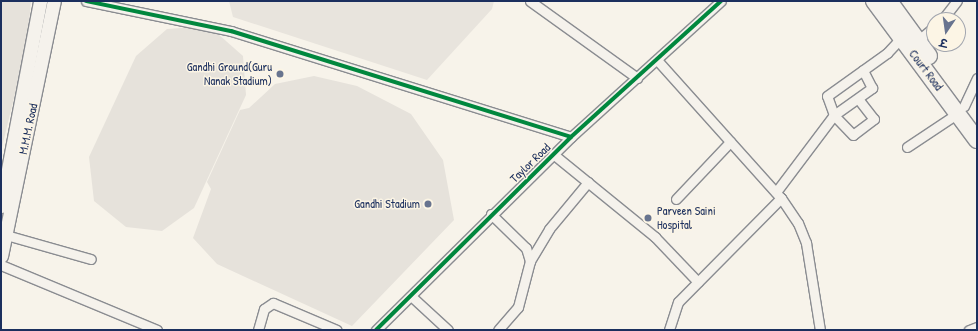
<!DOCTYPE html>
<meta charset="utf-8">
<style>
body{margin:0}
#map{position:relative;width:978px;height:331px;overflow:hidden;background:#f7f3ea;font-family:"Patrick Hand","Playpen Sans Deva",sans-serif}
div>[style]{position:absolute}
.built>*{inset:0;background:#e8e4dd}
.green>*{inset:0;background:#e6e2db}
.roads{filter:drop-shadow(1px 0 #8a8c91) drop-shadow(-1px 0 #8a8c91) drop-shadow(0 1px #8a8c91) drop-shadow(0 -1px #8a8c91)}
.street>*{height:9px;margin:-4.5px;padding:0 4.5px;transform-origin:4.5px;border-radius:4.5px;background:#f5f2ec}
.secondary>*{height:13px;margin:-6.5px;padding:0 6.5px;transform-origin:6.5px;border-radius:6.5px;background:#f5f2ec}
.highway>*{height:16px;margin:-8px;padding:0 8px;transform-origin:8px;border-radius:8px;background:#f5f2ec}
.cycleway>*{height:4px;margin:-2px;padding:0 2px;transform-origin:2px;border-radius:2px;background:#00873e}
.dots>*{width:11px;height:11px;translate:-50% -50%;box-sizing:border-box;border:2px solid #fcf5e5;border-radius:50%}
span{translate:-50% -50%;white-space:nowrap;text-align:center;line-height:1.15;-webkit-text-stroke:3px #fcf5e5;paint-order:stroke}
.poi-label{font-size:12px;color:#1b2f5e}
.right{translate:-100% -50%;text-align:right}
.left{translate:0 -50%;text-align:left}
.street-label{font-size:12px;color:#1b2f5e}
.frame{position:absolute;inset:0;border:2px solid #1b2f5e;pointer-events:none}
.north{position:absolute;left:926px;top:12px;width:40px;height:40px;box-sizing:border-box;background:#fcf5e5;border:1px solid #a2a6af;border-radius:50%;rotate:193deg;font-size:11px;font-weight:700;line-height:16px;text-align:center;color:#1b2f5e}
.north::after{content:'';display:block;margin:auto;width:14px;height:18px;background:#68748f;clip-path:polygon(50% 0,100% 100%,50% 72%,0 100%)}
</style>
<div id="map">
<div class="built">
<div style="clip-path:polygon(229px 1px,494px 1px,492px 9px,427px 80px,233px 17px)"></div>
</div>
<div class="green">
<div style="clip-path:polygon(1px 1px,31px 1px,27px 45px,1px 151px)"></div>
<div style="clip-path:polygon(209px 26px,243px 56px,246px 95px,194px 208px,162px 231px,126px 227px,94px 201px,89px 157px,136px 56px,167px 29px)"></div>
<div style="clip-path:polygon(314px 76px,357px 86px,411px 114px,443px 160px,454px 220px,352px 326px,217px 264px,193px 238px,211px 189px,207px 182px,240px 110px,249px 108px,275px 84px)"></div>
</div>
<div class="roads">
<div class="street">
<div style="left:86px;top:1px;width:148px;rotate:11.7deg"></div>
<div style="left:231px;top:31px;width:356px;rotate:17.3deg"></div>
<div style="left:530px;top:1px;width:132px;rotate:35.7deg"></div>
<div style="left:942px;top:20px;width:24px;rotate:-52deg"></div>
<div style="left:915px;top:43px;width:25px;rotate:-40deg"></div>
<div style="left:657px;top:60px;width:186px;rotate:48.1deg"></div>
<div style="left:781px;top:198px;width:146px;rotate:134.7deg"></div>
<div style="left:678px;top:302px;width:29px;rotate:108deg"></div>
<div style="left:859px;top:100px;width:24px;rotate:52deg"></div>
<div style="left:874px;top:119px;width:26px;rotate:143deg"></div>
<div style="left:853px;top:135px;width:28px;rotate:-134deg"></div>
<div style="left:834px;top:115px;width:20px;rotate:-110deg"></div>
<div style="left:827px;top:96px;width:74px;rotate:-35.6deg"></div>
<div style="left:887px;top:53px;width:21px;rotate:-47deg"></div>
<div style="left:964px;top:106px;width:31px;rotate:-65deg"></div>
<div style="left:907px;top:147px;width:61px;rotate:-33.7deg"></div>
<div style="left:553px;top:154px;width:132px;rotate:39.1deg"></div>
<div style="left:655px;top:237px;width:62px;rotate:46.3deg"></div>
<div style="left:776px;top:192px;width:96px;rotate:-53deg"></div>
<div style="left:834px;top:115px;width:47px;rotate:-35.4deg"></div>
<div style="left:872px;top:88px;width:20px;rotate:-117deg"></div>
<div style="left:781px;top:198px;width:30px;rotate:56deg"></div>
<div style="left:798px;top:223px;width:22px;rotate:68deg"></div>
<div style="left:806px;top:243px;width:88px;rotate:80.9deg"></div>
<div style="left:676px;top:199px;width:79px;rotate:-46.5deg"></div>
<div style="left:491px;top:214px;width:49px;rotate:44.2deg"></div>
<div style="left:526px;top:248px;width:14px;rotate:73deg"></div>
<div style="left:530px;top:261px;width:48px;rotate:104.6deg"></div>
<div style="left:518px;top:307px;width:30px;rotate:131deg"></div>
<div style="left:6px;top:235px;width:88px;rotate:15.8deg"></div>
<div style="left:530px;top:261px;width:37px;rotate:-59deg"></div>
<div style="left:549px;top:229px;width:61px;rotate:-50.3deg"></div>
<div style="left:1px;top:265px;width:169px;rotate:22.6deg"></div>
<div style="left:411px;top:296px;width:50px;rotate:42.6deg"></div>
<div style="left:258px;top:330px;width:22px;rotate:-74deg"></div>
<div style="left:264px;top:309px;width:11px;rotate:-34deg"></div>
<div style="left:273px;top:303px;width:69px;rotate:22.9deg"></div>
<div style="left:376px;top:330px;width:274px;rotate:-44.7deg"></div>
<div style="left:571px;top:137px;width:202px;rotate:-42.2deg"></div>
<div style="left:969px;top:330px;width:9px;rotate:-21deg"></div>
</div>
<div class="secondary">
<div style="left:1px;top:206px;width:209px;rotate:-79.2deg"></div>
<div style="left:1px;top:256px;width:260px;rotate:-78.3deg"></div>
</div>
<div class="highway">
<div style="left:874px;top:1px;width:173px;rotate:53.5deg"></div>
<div style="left:889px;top:1px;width:68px;rotate:54deg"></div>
</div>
</div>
<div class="cycleway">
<div style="left:86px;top:1px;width:148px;rotate:11.7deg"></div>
<div style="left:231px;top:31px;width:356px;rotate:17.3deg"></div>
<div style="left:376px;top:330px;width:274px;rotate:-44.7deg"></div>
<div style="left:571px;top:137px;width:202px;rotate:-42.2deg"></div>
</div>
<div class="dots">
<div style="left:280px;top:74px;background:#68748f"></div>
<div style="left:428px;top:204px;background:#68748f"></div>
<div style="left:648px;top:218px;background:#68748f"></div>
</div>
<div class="poi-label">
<span class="right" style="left:272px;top:74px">Gandhi Ground(Guru<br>Nanak Stadium)</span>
<span class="right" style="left:420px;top:204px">Gandhi Stadium</span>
<span class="left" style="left:657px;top:218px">Parveen Saini<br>Hospital</span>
</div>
<div class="street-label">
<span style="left:926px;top:70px;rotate:53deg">Court Road</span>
<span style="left:28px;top:129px;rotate:-78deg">M.M.M. Road</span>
<span style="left:530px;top:163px;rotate:-44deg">Taylor Road</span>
</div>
<div class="frame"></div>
<div class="north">उ</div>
</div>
